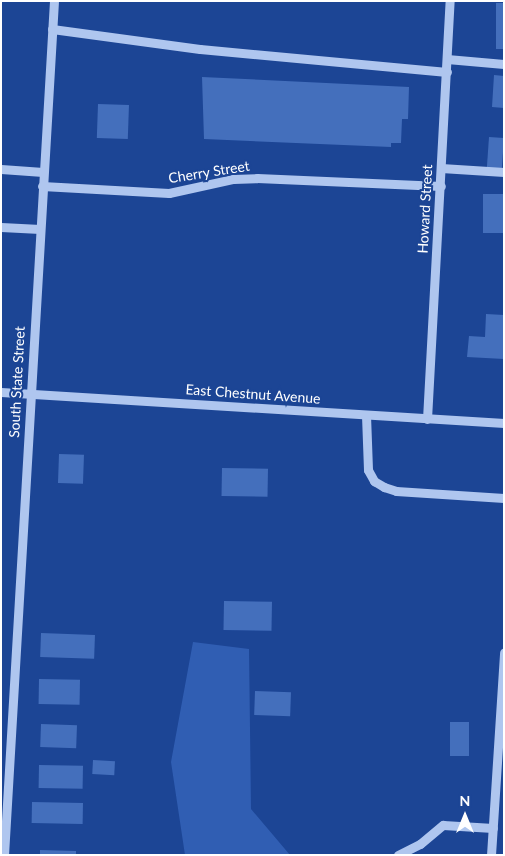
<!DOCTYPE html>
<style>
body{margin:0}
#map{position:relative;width:505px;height:856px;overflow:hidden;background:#1c4595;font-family:Lato,sans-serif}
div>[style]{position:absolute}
.green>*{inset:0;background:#305eb3}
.building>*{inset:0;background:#446fbc;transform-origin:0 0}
.minor>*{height:9px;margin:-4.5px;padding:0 4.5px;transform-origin:4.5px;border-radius:4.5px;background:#afc6ef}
span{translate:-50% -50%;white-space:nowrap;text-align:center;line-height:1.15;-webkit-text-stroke:4px #1c4595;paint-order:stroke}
.street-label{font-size:14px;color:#fff}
.frame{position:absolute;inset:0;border:2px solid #fff;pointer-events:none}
.north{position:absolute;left:440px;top:791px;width:50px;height:50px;-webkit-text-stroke:4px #1c4595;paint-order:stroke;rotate:0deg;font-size:14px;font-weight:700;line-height:20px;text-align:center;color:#fff}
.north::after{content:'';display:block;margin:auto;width:18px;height:22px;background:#fff;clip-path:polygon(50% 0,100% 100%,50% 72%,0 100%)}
</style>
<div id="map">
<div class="green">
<div style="clip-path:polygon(193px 642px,249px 649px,251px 809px,290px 855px,185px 855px,171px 762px)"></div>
</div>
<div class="building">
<div style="left:496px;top:3px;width:8px;height:46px"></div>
<div style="clip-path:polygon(494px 75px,504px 76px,504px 108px,492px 107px)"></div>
<div style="clip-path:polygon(202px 77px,409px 87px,408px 119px,402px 119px,401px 143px,391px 143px,391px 147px,204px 139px)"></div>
<div style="left:98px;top:104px;width:31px;height:34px;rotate:2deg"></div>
<div style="left:489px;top:137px;width:15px;height:32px;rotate:4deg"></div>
<div style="left:483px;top:194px;width:21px;height:39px"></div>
<div style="clip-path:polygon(486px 314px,504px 315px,504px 359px,467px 357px,469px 336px,485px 337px)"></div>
<div style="left:59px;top:454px;width:25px;height:29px;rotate:2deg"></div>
<div style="left:222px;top:468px;width:46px;height:28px;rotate:1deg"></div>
<div style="left:224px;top:601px;width:48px;height:29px;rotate:1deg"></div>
<div style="left:41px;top:633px;width:54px;height:24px;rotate:2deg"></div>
<div style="left:39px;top:679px;width:41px;height:25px;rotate:1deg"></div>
<div style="left:255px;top:691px;width:36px;height:24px;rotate:2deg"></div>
<div style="left:450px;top:722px;width:19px;height:34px"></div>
<div style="left:41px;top:724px;width:36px;height:23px;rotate:2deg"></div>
<div style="left:93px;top:760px;width:22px;height:14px;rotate:3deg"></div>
<div style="left:39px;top:765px;width:44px;height:23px;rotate:1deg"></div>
<div style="left:32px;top:802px;width:51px;height:21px;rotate:1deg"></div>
<div style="clip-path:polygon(40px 850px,76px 851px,76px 855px,40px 855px)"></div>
</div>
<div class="minor">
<div style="left:52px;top:29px;width:149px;rotate:7.7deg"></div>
<div style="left:200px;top:49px;width:248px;rotate:5.3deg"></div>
<div style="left:447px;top:59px;width:57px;rotate:5deg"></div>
<div style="left:441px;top:168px;width:63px;rotate:3.6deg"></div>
<div style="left:1px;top:169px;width:42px;rotate:4.1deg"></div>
<div style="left:42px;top:186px;width:127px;rotate:3.2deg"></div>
<div style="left:169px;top:193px;width:66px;rotate:-12.3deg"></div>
<div style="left:233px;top:179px;width:24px;rotate:-2deg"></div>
<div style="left:257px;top:178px;width:184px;rotate:2.5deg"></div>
<div style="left:1px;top:227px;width:39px;rotate:3deg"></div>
<div style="left:1px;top:392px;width:504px;rotate:3.53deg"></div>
<div style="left:366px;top:415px;width:55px;rotate:87.9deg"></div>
<div style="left:368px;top:470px;width:13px;rotate:61deg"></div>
<div style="left:374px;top:481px;width:12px;rotate:31deg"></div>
<div style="left:384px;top:487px;width:13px;rotate:18deg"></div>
<div style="left:396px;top:491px;width:108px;rotate:3.7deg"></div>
<div style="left:427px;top:419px;width:419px;rotate:-86.9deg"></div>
<div style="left:4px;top:855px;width:855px;rotate:-86.65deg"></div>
<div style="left:398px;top:855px;width:25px;rotate:-27deg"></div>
<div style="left:420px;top:844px;width:30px;rotate:-40deg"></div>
<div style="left:443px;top:825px;width:50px;rotate:3.4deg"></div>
<div style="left:491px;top:855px;width:203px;rotate:-86.3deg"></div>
</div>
<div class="street-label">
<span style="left:209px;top:172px;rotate:-9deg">Cherry Street</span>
<span style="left:425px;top:209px;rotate:-87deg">Howard Street</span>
<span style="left:17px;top:382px;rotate:-87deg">South State Street</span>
<span style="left:253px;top:394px;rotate:4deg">East Chestnut Avenue</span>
</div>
<div class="frame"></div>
<div class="north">N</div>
</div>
